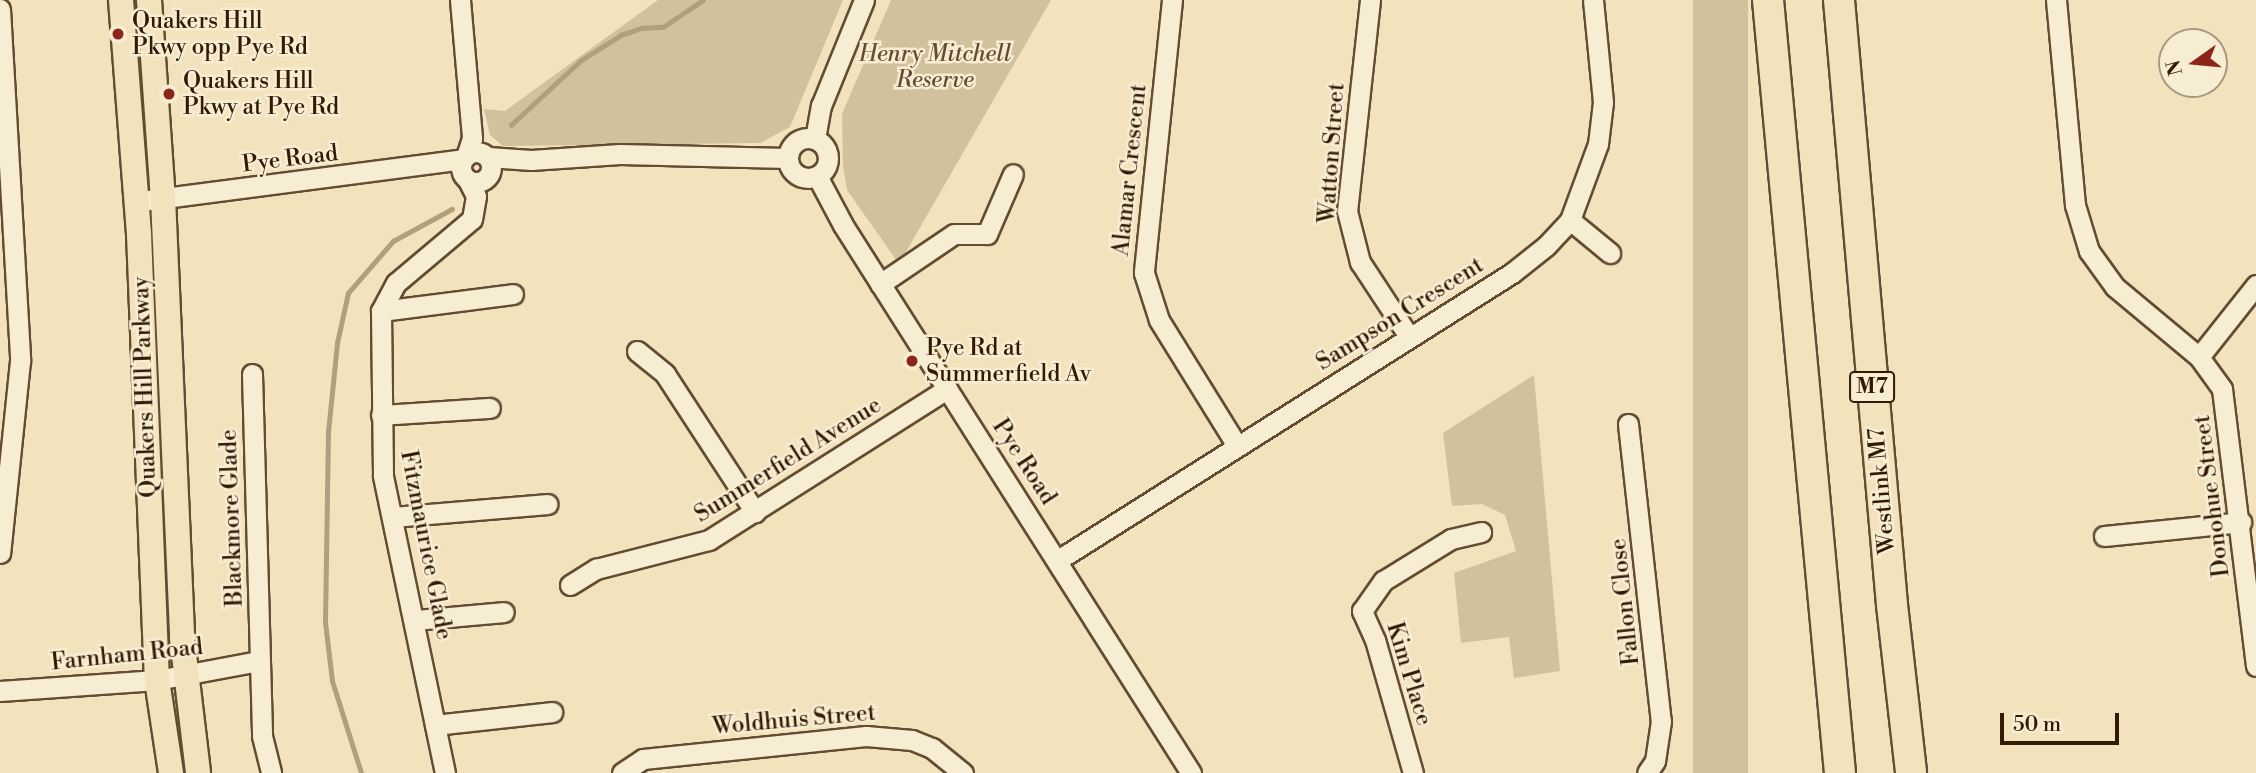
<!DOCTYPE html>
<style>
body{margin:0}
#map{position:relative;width:2256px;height:773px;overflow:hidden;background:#f3e3bc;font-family:"Libre Bodoni",serif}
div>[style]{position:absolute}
.green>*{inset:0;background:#d2c19d;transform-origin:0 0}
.stream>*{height:4.5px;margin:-2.25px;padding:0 2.25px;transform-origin:2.25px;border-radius:2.25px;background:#b29f7d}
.roads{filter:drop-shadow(2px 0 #634c32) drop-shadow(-2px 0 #634c32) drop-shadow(0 2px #634c32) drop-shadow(0 -2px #634c32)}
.minor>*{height:19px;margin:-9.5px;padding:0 9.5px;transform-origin:9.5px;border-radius:9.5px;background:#f7edd3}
.minor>.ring{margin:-9.5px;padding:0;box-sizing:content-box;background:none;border:19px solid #f7edd3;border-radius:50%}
.major>*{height:24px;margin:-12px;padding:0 12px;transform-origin:12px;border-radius:12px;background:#f3e3bc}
.highway>*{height:30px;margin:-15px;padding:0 15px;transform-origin:15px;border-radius:15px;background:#f3e3bc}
.dots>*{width:19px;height:19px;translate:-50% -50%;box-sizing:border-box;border:4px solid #f7edd3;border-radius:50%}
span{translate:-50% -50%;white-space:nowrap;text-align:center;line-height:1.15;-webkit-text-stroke:5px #f7edd3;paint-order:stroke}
.shield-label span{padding:2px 5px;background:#f7edd3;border:2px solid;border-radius:5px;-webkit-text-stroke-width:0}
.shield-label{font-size:21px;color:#331a04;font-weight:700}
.poi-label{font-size:23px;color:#331a04}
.left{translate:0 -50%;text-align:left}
.park-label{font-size:23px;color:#634c32;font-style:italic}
.street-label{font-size:23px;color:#331a04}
.north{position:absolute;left:2158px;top:28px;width:70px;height:70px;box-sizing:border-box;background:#f7edd3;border:2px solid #a99980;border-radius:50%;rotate:255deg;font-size:19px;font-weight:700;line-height:28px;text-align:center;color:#331a04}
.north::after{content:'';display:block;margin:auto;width:24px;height:32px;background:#8f2418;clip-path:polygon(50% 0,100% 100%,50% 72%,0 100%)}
.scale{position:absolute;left:2000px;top:713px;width:119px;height:32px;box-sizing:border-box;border:4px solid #331a04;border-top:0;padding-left:9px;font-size:21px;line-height:24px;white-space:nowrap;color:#331a04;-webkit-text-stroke:5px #f7edd3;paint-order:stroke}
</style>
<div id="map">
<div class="green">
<div style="clip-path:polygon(658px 0,843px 0,790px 127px,760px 143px,503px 146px,490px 135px,484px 109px,505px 111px)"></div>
<div style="clip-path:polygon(891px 0,1051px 0,899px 264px,847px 190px,843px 166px,842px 114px)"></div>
<div style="left:1693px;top:0;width:55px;height:777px"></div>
<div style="clip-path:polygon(1534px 375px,1560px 671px,1514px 678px,1509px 637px,1461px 643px,1454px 573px,1516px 551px,1505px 515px,1482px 504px,1452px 506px,1443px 433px)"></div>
</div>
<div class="stream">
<div style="left:511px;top:125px;width:94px;rotate:-42.8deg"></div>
<div style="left:580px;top:61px;width:49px;rotate:-32.4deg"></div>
<div style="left:621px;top:35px;width:21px;rotate:-19deg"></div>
<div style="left:641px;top:28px;width:22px;rotate:-3deg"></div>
<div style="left:663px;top:27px;width:48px;rotate:-34deg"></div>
<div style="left:361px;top:773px;width:96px;rotate:-107.5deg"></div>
<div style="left:332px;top:681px;width:59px;rotate:-96.8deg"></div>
<div style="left:325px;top:622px;width:190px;rotate:-89.1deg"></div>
<div style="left:328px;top:432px;width:89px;rotate:-84.2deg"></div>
<div style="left:337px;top:343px;width:51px;rotate:-77.6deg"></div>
<div style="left:348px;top:293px;width:69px;rotate:-49.1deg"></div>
<div style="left:393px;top:241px;width:67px;rotate:-28.5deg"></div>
</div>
<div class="roads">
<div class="minor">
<div style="left:460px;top:0;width:139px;rotate:85deg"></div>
<div style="left:472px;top:138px;width:19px;rotate:108deg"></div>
<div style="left:1172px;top:0;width:274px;rotate:95.9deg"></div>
<div style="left:1144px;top:273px;width:49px;rotate:72.3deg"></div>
<div style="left:1159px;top:320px;width:148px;rotate:58.2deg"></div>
<div style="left:1370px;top:0;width:212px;rotate:96.2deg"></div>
<div style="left:1347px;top:211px;width:53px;rotate:75.7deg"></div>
<div style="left:1360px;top:262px;width:87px;rotate:56.7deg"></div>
<div style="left:2056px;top:0;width:206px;rotate:84.7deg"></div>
<div style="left:2075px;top:205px;width:48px;rotate:73.1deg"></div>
<div style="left:2089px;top:251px;width:44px;rotate:54.2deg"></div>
<div style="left:2115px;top:287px;width:109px;rotate:39.8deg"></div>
<div style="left:2199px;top:357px;width:39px;rotate:54deg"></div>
<div style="left:2222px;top:389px;width:279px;rotate:83deg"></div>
<div style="left:0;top:9px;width:353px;rotate:86.7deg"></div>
<div style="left:20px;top:361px;width:193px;rotate:95.9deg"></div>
<div class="ring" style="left:788px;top:138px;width:21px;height:21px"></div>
<div style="left:815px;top:139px;width:34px;rotate:-80deg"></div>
<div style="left:821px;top:106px;width:114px;rotate:-67.9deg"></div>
<div class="ring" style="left:461px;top:152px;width:11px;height:11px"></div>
<div style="left:488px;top:157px;width:43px;rotate:4deg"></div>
<div style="left:531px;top:160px;width:89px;rotate:-3.9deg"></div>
<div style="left:620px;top:154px;width:167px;rotate:1.4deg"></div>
<div style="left:817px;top:176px;width:55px;rotate:62deg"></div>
<div style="left:843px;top:225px;width:649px;rotate:57.58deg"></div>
<div style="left:149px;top:200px;width:317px;rotate:-7.4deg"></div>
<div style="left:1570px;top:220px;width:52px;rotate:39.5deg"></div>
<div style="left:880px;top:284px;width:89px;rotate:-34deg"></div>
<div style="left:954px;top:234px;width:33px"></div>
<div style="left:987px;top:234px;width:65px;rotate:-66.6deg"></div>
<div style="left:381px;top:311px;width:133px;rotate:-7.3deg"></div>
<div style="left:637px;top:351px;width:36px;rotate:39deg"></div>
<div style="left:665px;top:374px;width:165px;rotate:56.9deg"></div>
<div style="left:2199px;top:357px;width:92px;rotate:-51.6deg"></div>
<div style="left:252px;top:374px;width:362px;rotate:88.4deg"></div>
<div style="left:262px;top:736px;width:38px;rotate:76deg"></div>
<div style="left:381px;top:415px;width:109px;rotate:-3.7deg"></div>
<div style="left:1628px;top:424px;width:299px;rotate:83.7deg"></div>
<div style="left:1661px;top:721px;width:40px;rotate:98.5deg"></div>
<div style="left:1655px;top:761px;width:14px;rotate:124deg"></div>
<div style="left:393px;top:517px;width:155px;rotate:-4.8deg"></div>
<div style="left:2104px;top:536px;width:138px;rotate:-5.8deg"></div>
<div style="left:1058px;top:560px;width:537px;rotate:-32.3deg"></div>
<div style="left:1512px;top:273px;width:43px;rotate:-38.5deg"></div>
<div style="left:1546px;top:246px;width:35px;rotate:-47deg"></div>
<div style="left:1570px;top:220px;width:81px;rotate:-69.8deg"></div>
<div style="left:1598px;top:144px;width:42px;rotate:-83.2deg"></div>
<div style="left:1603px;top:102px;width:102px;rotate:-95.6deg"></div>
<div style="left:570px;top:585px;width:31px;rotate:-32deg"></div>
<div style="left:596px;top:569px;width:117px;rotate:-14.4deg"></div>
<div style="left:709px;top:540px;width:282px;rotate:-32.4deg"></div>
<div style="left:415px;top:620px;width:89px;rotate:-5.1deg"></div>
<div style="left:0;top:691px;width:157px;rotate:-4deg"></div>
<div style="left:157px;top:680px;width:104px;rotate:-10.6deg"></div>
<div style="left:435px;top:725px;width:118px;rotate:-6.3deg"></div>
<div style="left:445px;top:773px;width:304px;rotate:-101.8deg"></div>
<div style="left:383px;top:475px;width:164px;rotate:-90.7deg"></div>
<div style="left:381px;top:311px;width:32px;rotate:-62deg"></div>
<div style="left:396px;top:283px;width:99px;rotate:-40.1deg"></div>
<div style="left:472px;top:219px;width:23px;rotate:-80deg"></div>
<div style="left:476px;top:196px;width:18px;rotate:-117deg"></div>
<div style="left:622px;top:773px;width:25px;rotate:-34deg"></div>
<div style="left:643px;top:759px;width:224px;rotate:-5.9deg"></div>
<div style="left:866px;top:736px;width:46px;rotate:5deg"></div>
<div style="left:912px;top:740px;width:22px;rotate:22deg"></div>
<div style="left:932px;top:748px;width:40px;rotate:39deg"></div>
<div style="left:1413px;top:773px;width:138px;rotate:-105.9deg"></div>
<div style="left:1375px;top:640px;width:32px;rotate:-114deg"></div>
<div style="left:1362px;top:611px;width:37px;rotate:-55deg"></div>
<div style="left:1383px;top:581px;width:80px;rotate:-31.7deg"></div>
<div style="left:1451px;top:539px;width:31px;rotate:-13deg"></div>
</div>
<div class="major">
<div style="left:121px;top:0;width:235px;rotate:85.6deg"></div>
<div style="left:139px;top:234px;width:446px;rotate:87.7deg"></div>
<div style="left:157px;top:680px;width:94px;rotate:81.4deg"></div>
<div style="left:149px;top:0;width:198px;rotate:86deg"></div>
<div style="left:163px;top:198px;width:440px;rotate:87.5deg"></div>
<div style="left:182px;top:638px;width:136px;rotate:83.2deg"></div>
</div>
<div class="highway">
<div style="left:1768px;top:0;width:776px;rotate:84.68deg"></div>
<div style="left:1839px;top:0;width:607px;rotate:84.99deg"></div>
<div style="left:1892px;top:605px;width:169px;rotate:83.5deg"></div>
</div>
</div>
<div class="dots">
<div style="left:118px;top:34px;background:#8f2418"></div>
<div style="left:169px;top:94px;background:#8f2418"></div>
<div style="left:912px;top:361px;background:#8f2418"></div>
</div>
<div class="shield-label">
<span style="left:1872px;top:387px">M7</span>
</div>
<div class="poi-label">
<span class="left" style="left:132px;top:34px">Quakers Hill<br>Pkwy opp Pye Rd</span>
<span class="left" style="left:183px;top:94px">Quakers Hill<br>Pkwy at Pye Rd</span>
<span class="left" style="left:926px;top:361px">Pye Rd at<br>Summerfield Av</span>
</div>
<div class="park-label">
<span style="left:935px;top:67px">Henry Mitchell<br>Reserve</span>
</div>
<div class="street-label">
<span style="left:1332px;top:153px;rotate:-86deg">Watton Street</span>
<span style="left:290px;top:159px;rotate:-7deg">Pye Road</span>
<span style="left:1130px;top:170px;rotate:-84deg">Alamar Crescent</span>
<span style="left:1400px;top:314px;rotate:-32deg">Sampson Crescent</span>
<span style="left:145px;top:387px;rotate:-92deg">Quakers Hill Parkway</span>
<span style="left:788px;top:460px;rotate:-32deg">Summerfield Avenue</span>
<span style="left:1024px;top:462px;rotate:57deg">Pye Road</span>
<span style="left:1882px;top:491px;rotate:-95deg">Westlink M7</span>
<span style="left:2212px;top:496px;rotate:-97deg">Donohue Street</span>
<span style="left:232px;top:518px;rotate:-92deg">Blackmore Glade</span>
<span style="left:426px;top:545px;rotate:79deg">Fitzmaurice Glade</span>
<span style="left:1625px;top:602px;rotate:-96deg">Fallon Close</span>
<span style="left:127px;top:655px;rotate:-6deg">Farnham Road</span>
<span style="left:1409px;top:674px;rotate:73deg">Kim Place</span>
<span style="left:794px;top:720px;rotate:-5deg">Woldhuis Street</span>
</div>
<div class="north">N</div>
<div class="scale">50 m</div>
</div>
